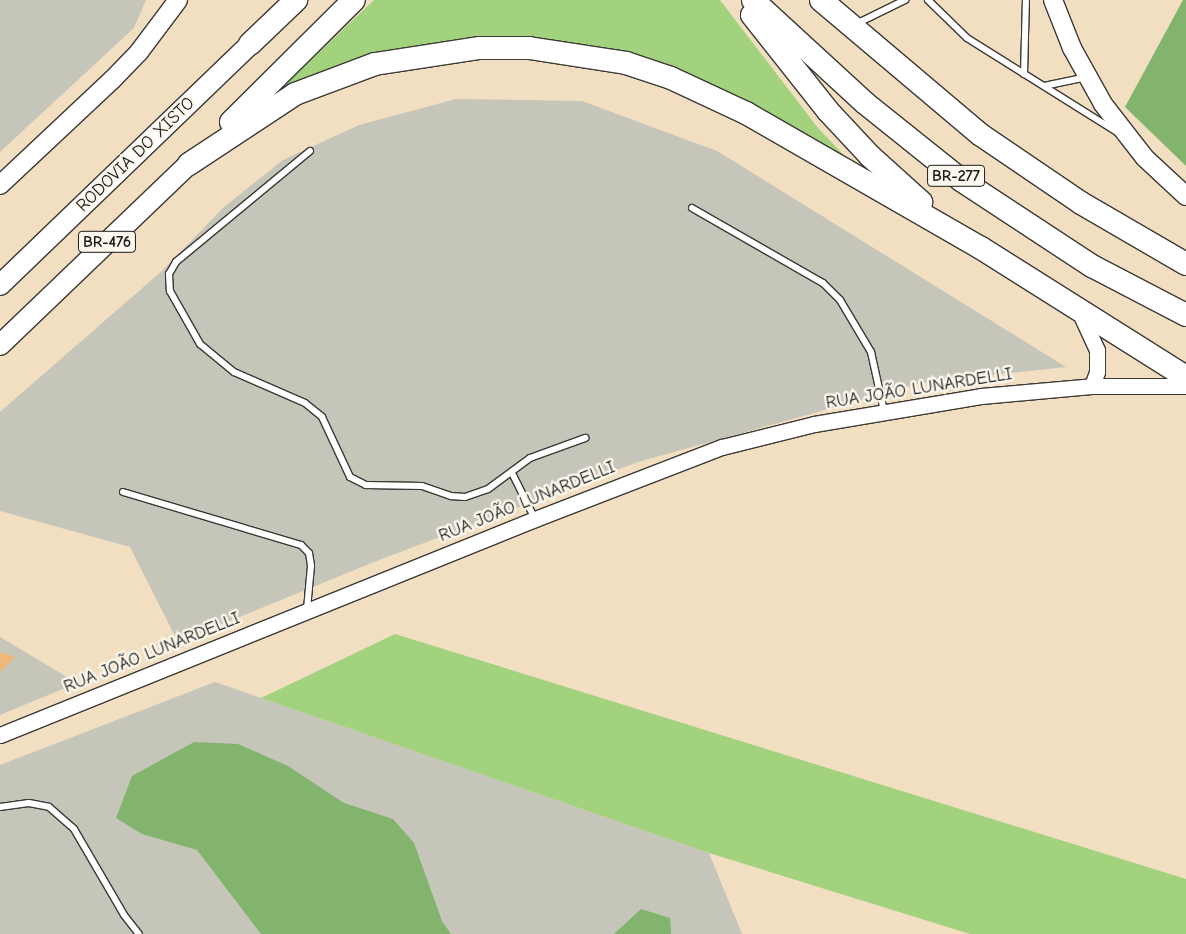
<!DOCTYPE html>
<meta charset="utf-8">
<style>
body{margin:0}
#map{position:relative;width:1186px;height:934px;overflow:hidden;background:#f2dfc2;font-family:"Comic Neue",sans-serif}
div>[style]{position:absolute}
.industrial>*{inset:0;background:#c5c5b9}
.green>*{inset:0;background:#a3d27f}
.forest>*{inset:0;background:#82b46e}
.building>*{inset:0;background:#f1b778}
.roads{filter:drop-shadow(1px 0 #3c3935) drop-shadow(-1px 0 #3c3935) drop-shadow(0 1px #3c3935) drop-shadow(0 -1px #3c3935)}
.service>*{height:6px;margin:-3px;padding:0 3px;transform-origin:3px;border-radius:3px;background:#fff}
.tertiary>*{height:15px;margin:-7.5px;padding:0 7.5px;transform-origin:7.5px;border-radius:7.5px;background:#fff}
.secondary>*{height:18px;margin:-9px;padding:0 9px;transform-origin:9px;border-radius:9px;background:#fff}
.trunk>*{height:20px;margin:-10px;padding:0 10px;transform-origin:10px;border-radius:10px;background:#fff}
.motorway>*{height:22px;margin:-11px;padding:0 11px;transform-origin:11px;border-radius:11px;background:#fff}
span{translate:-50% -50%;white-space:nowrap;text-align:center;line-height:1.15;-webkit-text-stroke:5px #fbf7ec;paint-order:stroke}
.shield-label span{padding:1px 4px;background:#fbf7ec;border:1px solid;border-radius:4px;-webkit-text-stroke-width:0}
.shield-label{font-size:16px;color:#1c1c1c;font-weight:700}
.street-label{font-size:18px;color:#1c1c1c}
</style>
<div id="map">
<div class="industrial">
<div style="clip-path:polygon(0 0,146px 0,134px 28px,0 152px)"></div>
<div style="clip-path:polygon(456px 99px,582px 101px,717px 151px,1066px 367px,922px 383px,638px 462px,379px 560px,178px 642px,130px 547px,0 511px,0 412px,163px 270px,224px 207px,283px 160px,359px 125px)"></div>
<div style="clip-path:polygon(0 637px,77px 683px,0 715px)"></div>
<div style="clip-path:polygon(215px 682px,709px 853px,742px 934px,0 934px,0 765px)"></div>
</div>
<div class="green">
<div style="clip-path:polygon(374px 0,720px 0,818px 128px,859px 171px,719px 87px,673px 67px,624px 51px,570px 43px,520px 40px,336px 68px,278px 91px)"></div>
<div style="clip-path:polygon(395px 634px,1186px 879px,1186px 934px,970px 934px,709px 853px,261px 698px)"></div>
</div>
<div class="forest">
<div style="clip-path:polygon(1183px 0,1186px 0,1186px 166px,1125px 107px)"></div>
<div style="clip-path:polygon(194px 742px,238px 744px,288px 766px,344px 803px,393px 819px,414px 843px,442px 921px,451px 934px,261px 934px,197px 850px,142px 834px,116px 818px,132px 776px)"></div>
<div style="clip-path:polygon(641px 909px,670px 918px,671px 934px,614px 934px)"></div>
</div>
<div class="building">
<div style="clip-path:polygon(0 652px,15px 657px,0 672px)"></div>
</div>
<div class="roads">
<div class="service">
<div style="left:928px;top:0;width:54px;rotate:44.3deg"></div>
<div style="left:967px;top:38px;width:177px;rotate:32.1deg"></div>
<div style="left:856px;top:24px;width:55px;rotate:-26.1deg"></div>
<div style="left:1024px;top:74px;width:74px;rotate:-88.5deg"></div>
<div style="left:1044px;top:86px;width:44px;rotate:-11.8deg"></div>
<div style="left:310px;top:151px;width:174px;rotate:140.4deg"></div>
<div style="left:176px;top:262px;width:14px;rotate:120deg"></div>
<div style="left:169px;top:274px;width:17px;rotate:87deg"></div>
<div style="left:170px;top:291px;width:61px;rotate:60.5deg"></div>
<div style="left:200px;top:344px;width:44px;rotate:39.5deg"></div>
<div style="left:234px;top:372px;width:77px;rotate:23.6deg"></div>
<div style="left:305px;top:403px;width:22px;rotate:39deg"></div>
<div style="left:322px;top:417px;width:66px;rotate:65deg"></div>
<div style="left:350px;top:477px;width:18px;rotate:27deg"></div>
<div style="left:366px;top:485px;width:56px;rotate:1deg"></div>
<div style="left:422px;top:486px;width:31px;rotate:19deg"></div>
<div style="left:451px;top:496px;width:14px;rotate:4deg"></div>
<div style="left:465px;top:497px;width:24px;rotate:-19deg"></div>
<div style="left:488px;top:489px;width:52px;rotate:-36.4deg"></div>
<div style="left:530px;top:458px;width:59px;rotate:-20deg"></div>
<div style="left:692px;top:208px;width:151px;rotate:29.8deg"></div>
<div style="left:823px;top:283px;width:24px;rotate:45deg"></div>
<div style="left:840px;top:300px;width:61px;rotate:59.2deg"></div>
<div style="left:871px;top:352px;width:60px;rotate:77.6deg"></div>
<div style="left:512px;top:473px;width:51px;rotate:63.4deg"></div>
<div style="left:123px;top:492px;width:186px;rotate:16.6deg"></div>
<div style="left:301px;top:545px;width:11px;rotate:45deg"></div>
<div style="left:309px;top:553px;width:13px;rotate:81deg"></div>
<div style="left:311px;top:566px;width:43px;rotate:95.3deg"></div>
<div style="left:0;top:807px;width:29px;rotate:-8deg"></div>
<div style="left:29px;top:803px;width:20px;rotate:11deg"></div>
<div style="left:49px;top:807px;width:33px;rotate:41deg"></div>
<div style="left:74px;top:829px;width:99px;rotate:59.8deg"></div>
<div style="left:124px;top:915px;width:24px;rotate:52deg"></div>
</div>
<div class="tertiary">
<div style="left:1079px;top:311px;width:43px;rotate:65.2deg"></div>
<div style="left:1097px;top:350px;width:22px;rotate:90deg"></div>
<div style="left:1097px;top:372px;width:15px;rotate:110deg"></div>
<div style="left:0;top:735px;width:577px;rotate:-21.99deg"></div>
<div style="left:535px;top:519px;width:200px;rotate:-21.1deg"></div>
<div style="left:722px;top:447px;width:95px;rotate:-14deg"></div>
<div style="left:814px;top:424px;width:169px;rotate:-9.5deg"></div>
<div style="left:981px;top:396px;width:111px;rotate:-5.1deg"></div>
<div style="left:1092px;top:386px;width:94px"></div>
</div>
<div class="secondary">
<div style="left:1053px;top:0;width:52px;rotate:68.4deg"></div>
<div style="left:1072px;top:48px;width:64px;rotate:61deg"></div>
<div style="left:1103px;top:104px;width:68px;rotate:52.1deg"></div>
<div style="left:1145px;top:158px;width:56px;rotate:42.8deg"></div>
<div style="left:0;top:185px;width:154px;rotate:-43.2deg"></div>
<div style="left:112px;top:80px;width:39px;rotate:-46deg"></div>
<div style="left:139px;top:52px;width:65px;rotate:-53.1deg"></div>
</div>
<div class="trunk">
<div style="left:0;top:285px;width:347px;rotate:-43.9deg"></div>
<div style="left:0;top:345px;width:262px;rotate:-43.8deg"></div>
</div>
<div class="motorway">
<div style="left:753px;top:0;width:152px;rotate:42.6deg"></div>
<div style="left:865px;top:103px;width:123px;rotate:38.7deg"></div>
<div style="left:961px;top:180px;width:157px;rotate:33.3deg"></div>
<div style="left:1092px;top:266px;width:106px;rotate:27.5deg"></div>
<div style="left:821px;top:0;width:209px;rotate:40.2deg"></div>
<div style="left:981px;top:135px;width:121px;rotate:34.2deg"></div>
<div style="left:1081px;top:203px;width:121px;rotate:30.2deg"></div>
<div style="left:752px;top:15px;width:122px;rotate:51.6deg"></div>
<div style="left:828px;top:111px;width:62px;rotate:47deg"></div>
<div style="left:870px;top:156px;width:69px;rotate:42deg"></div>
<div style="left:250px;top:44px;width:64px;rotate:-43.7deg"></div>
<div style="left:231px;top:122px;width:173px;rotate:-44.8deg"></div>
<div style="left:189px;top:164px;width:127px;rotate:-33.4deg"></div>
<div style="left:295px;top:94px;width:85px;rotate:-20.6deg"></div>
<div style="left:375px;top:64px;width:106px;rotate:-8.7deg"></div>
<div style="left:480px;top:48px;width:49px"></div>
<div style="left:529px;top:48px;width:98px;rotate:8.8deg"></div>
<div style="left:626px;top:63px;width:47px;rotate:18.4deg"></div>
<div style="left:671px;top:78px;width:83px;rotate:25deg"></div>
<div style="left:746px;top:113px;width:271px;rotate:29.9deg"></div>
<div style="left:981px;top:248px;width:242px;rotate:32.2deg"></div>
</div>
</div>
<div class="shield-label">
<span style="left:956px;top:176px">BR-277</span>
<span style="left:107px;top:242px">BR-476</span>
</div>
<div class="street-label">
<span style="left:136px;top:155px;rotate:-44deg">RODOVIA DO XISTO</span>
<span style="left:919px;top:389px;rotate:-9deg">RUA JOÃO LUNARDELLI</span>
<span style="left:527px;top:502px;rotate:-22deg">RUA JOÃO LUNARDELLI</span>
<span style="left:152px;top:653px;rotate:-22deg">RUA JOÃO LUNARDELLI</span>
</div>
</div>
